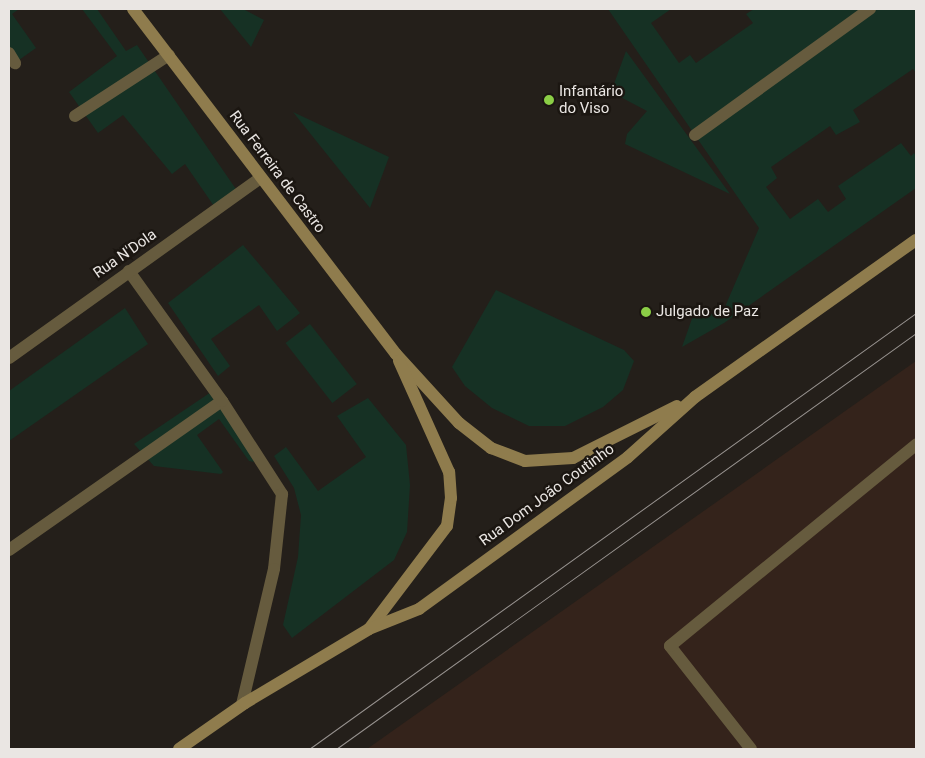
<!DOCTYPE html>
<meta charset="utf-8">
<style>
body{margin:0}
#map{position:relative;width:925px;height:758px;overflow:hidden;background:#241f1a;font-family:Roboto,sans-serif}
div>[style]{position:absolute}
.industrial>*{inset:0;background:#34231b}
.green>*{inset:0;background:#163124;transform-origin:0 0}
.lane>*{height:12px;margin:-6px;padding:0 6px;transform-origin:6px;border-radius:6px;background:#665b3e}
.street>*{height:12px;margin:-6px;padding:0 6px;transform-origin:6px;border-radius:6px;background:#665b3e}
.secondary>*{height:12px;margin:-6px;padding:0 6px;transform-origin:6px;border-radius:6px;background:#8f7c4d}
.tram>*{height:1px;margin:-0.5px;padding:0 0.5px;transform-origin:0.5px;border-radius:0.5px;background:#97928f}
.dots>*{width:14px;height:14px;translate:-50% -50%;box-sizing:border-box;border:2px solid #1b1611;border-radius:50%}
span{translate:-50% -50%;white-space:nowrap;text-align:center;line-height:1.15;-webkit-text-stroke:5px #1b1611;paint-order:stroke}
.poi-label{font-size:15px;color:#eae6e3}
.left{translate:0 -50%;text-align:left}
.street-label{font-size:15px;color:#eae6e3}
.frame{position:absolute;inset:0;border:10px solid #eae6e3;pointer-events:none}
</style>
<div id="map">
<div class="industrial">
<div style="clip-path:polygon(916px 361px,916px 749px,367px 749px)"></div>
</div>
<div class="green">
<div style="clip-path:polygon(9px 9px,19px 9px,12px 14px,36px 48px,9px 67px)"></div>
<div style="clip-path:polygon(82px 9px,97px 9px,126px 51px,137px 45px,240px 195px,216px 209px,185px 164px,172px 174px,123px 115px,98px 133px,69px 92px,117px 56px)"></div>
<div style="clip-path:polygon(220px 9px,243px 9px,264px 20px,251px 47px)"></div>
<div style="clip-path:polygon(608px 9px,671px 9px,651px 23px,679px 63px,690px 55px,696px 63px,753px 23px,746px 14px,754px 9px,916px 9px,916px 73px,913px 69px,853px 110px,860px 122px,836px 135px,830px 126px,771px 167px,777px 178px,766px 187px,790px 219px,818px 199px,828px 212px,846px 199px,838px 186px,901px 143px,911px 156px,914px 153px,916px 156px,916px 188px,724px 323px,682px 347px,695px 310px,721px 316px,759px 228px)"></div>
<div style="clip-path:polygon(626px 51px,730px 194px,625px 144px,627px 134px,647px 111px,611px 92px)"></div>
<div style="clip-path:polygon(293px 112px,389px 157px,370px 208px)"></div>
<div style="clip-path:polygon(243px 245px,300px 313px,277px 331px,259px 305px,211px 339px,230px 366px,218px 376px,168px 303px)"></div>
<div style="clip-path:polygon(496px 290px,624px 350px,634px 361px,623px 390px,603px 407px,565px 426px,529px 426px,492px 408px,465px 386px,452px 367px)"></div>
<div style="clip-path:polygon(125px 308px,148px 344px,9px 441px,9px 391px)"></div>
<div style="left:310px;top:324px;width:76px;height:31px;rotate:52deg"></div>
<div style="clip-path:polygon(214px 390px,260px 463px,249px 461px,219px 419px,197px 435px,223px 472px,221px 474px,154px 466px,134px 444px)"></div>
<div style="clip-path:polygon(368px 398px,406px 445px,410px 485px,407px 532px,394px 560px,292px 638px,283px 625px,298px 557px,301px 515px,294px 488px,274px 456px,286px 447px,318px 491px,366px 457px,337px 416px)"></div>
</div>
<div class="lane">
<div style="left:9px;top:53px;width:12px;rotate:59deg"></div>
<div style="left:75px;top:116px;width:112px;rotate:-33deg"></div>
<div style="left:695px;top:135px;width:216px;rotate:-35.8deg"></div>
<div style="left:222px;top:401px;width:111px;rotate:57.2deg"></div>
<div style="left:282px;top:494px;width:75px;rotate:96.1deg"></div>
<div style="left:274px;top:569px;width:139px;rotate:103.3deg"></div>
<div style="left:9px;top:550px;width:260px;rotate:-35deg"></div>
<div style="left:222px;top:401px;width:160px;rotate:-125.6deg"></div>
<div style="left:751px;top:749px;width:131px;rotate:-128.2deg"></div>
<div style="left:670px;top:646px;width:318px;rotate:-39.3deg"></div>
</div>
<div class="street">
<div style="left:9px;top:358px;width:309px;rotate:-35.6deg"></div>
</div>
<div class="secondary">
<div style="left:133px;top:9px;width:434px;rotate:52.7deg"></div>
<div style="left:396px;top:354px;width:93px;rotate:47.6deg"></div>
<div style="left:459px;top:423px;width:41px;rotate:38deg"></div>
<div style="left:491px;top:448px;width:36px;rotate:21deg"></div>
<div style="left:525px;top:461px;width:48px;rotate:-3.6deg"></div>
<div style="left:573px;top:458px;width:116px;rotate:-26.6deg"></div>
<div style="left:369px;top:629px;width:129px;rotate:-52.9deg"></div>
<div style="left:447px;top:526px;width:28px;rotate:-82deg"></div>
<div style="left:451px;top:498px;width:26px;rotate:-94deg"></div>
<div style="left:449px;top:472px;width:122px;rotate:-114.2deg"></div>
<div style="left:179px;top:749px;width:80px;rotate:-34.9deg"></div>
<div style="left:245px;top:703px;width:144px;rotate:-30.8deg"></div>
<div style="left:369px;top:629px;width:54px;rotate:-21.8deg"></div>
<div style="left:419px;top:609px;width:258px;rotate:-36deg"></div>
<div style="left:628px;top:457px;width:90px;rotate:-41.8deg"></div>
<div style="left:695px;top:397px;width:271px;rotate:-35.4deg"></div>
</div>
<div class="tram">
<div style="left:309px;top:749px;width:747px;rotate:-35.69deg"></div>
<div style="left:336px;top:749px;width:714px;rotate:-35.65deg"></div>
</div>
<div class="dots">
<div style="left:549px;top:100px;background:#8bce46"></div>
<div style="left:646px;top:312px;background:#8bce46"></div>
</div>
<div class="poi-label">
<span class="left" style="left:559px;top:100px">Infantário<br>do Viso</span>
<span class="left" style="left:656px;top:312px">Julgado de Paz</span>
</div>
<div class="street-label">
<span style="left:277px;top:172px;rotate:53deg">Rua Ferreira de Castro</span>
<span style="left:125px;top:254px;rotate:-35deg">Rua N'Dola</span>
<span style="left:547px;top:495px;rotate:-36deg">Rua Dom João Coutinho</span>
</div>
<div class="frame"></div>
</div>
